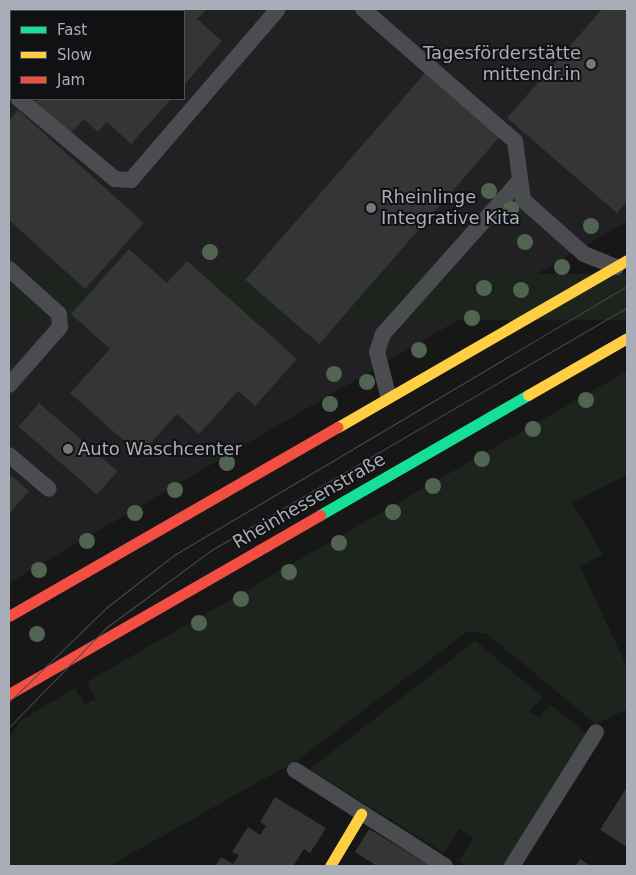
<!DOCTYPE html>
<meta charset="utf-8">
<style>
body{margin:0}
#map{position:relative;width:636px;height:875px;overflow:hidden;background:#171717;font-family:"DejaVu Sans",sans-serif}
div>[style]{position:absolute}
.built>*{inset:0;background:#212123}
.green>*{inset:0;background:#1d241e;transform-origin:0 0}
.building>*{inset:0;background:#353536;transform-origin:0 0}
.lane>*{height:16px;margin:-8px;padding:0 8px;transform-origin:8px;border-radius:8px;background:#4b4c50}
.fast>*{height:11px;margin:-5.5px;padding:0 5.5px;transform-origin:5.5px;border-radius:5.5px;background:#16e098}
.slow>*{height:11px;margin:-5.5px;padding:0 5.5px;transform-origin:5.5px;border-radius:5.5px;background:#ffcf43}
.jam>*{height:11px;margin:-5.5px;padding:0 5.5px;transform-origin:5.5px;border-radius:5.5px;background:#f24e42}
.tram>*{height:1px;margin:-0.5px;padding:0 0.5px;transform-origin:0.5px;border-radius:0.5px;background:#4b4c4f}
.trees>*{width:16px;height:16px;margin:-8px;border-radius:50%;background:#506451}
.dots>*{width:14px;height:14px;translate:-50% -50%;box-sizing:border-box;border:2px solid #111113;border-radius:50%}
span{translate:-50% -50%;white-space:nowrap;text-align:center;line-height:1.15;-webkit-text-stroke:4px #111113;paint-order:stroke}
.poi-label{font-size:18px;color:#a8adb8}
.right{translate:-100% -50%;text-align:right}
.left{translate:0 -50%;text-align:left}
.street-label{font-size:18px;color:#a8adb8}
.frame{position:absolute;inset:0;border:10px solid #a8adb8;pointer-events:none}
.legend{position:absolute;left:10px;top:10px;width:175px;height:90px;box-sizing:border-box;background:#111113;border:1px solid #4d4f55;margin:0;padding:6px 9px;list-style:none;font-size:15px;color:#a8adb8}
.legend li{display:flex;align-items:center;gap:10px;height:25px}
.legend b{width:25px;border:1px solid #4d4f55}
</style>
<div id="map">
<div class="built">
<div style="clip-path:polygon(evenodd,9px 9px,627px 9px,627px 221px,9px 583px,9px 9px,11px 11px,184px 11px,184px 99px,11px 99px,11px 11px)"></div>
</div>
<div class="green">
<div style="left:627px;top:274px;width:46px;height:714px;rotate:90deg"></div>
<div style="clip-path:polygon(627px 371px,627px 475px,572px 503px,603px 554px,580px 567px,627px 667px,627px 709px,596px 724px,487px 634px,468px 631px,299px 759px,109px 866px,9px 866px,9px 738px,20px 721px,75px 688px,85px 704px,95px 699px,87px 682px)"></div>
<div style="clip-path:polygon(475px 641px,543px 697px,529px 712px,539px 717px,550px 704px,586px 733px,503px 866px,466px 866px,459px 861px,473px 838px,460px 829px,444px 853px,310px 769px)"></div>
</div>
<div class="building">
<div style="clip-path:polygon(9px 9px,207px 9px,197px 19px,222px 41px,184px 85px,184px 11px,11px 11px,11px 56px)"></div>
<div style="clip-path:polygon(602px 9px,627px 9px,627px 201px,617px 213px,507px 118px)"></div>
<div style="left:425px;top:73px;width:98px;height:274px;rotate:41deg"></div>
<div style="clip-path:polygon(37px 99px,171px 99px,131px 144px,107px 122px,98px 132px,84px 119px,70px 134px,34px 102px)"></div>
<div style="clip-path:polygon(18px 110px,144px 223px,85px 289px,9px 220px,9px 121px)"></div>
<div style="clip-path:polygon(129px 249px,167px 283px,187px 261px,297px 359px,255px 406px,238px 391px,199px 434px,177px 414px,140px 455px,70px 393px,110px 349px,71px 314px)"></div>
<div style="left:39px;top:403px;width:104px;height:31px;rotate:41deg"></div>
<div style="clip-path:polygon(9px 474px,29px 491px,9px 514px)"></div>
<div style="clip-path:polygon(627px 787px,627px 847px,600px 830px)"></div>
<div style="clip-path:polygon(275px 797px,326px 828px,310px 853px,304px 849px,293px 866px,215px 866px,221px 857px,233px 864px,239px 855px,232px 852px,248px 827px,260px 835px,266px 826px,260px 822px)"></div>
<div style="clip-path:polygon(369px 829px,381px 836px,430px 866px,377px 866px,355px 852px)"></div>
<div style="clip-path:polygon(580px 859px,591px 866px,576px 866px)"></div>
</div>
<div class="lane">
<div style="left:363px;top:9px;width:201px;rotate:41deg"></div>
<div style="left:515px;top:141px;width:60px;rotate:82.3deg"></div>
<div style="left:523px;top:200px;width:81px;rotate:41.5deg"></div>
<div style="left:584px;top:254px;width:35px;rotate:22deg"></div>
<div style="left:19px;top:99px;width:125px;rotate:39.8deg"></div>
<div style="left:115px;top:179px;width:16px;rotate:4deg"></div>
<div style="left:131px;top:180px;width:225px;rotate:-49.3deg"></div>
<div style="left:9px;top:269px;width:67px;rotate:42deg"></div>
<div style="left:59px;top:314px;width:13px;rotate:86deg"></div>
<div style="left:60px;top:327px;width:77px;rotate:131.3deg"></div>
<div style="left:388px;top:395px;width:44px;rotate:-104.3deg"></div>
<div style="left:377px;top:352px;width:19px;rotate:-72deg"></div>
<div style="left:383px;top:334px;width:206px;rotate:-48.3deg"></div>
<div style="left:9px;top:455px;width:52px;rotate:40.4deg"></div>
<div style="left:295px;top:770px;width:178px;rotate:32.6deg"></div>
<div style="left:512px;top:866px;width:158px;rotate:-57.9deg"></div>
</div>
<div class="fast">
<div style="left:320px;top:515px;width:240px;rotate:-30deg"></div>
</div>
<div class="slow">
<div style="left:528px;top:395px;width:114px;rotate:-29.9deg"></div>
<div style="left:338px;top:427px;width:334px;rotate:-30deg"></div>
<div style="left:330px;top:866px;width:61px;rotate:-59.2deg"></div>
</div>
<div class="jam">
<div style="left:9px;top:616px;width:379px;rotate:-29.9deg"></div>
<div style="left:9px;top:694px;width:359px;rotate:-29.9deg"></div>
</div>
<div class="tram">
<div style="left:9px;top:702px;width:136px;rotate:-44.1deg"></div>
<div style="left:107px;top:607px;width:85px;rotate:-37.8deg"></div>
<div style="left:174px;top:555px;width:527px;rotate:-30.7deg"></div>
<div style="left:9px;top:727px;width:140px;rotate:-45.6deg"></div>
<div style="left:107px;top:627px;width:128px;rotate:-36.4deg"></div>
<div style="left:210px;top:551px;width:483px;rotate:-30.3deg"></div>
</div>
<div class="trees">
<div style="left:489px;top:191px"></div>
<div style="left:511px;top:209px"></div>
<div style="left:591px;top:226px"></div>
<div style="left:525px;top:242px"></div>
<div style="left:210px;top:252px"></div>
<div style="left:562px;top:267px"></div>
<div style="left:484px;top:288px"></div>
<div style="left:521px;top:290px"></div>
<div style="left:472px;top:318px"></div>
<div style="left:419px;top:350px"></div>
<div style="left:334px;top:374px"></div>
<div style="left:367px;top:382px"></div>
<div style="left:586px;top:400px"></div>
<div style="left:330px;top:404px"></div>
<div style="left:533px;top:429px"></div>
<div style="left:482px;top:459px"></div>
<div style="left:227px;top:463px"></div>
<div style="left:433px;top:486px"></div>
<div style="left:175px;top:490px"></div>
<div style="left:393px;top:512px"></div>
<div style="left:135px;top:513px"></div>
<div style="left:87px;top:541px"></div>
<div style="left:339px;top:543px"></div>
<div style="left:39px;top:570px"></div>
<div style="left:289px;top:572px"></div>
<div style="left:241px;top:599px"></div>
<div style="left:199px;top:623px"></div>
<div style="left:37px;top:634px"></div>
</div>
<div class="dots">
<div style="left:591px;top:64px;background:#757880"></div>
<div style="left:371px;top:208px;background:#757880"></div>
<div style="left:68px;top:449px;background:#757880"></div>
</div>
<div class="poi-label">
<span class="right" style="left:581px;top:64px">Tagesförderstätte<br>mittendr.in</span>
<span class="left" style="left:381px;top:208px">Rheinlinge<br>Integrative Kita</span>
<span class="left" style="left:78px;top:449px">Auto Waschcenter</span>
</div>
<div class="street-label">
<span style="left:309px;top:501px;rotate:-30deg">Rheinhessenstraße</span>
</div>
<div class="frame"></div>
<ul class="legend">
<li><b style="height:6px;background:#16e098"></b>Fast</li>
<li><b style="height:6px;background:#ffcf43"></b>Slow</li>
<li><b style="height:6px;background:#f24e42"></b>Jam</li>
</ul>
</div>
